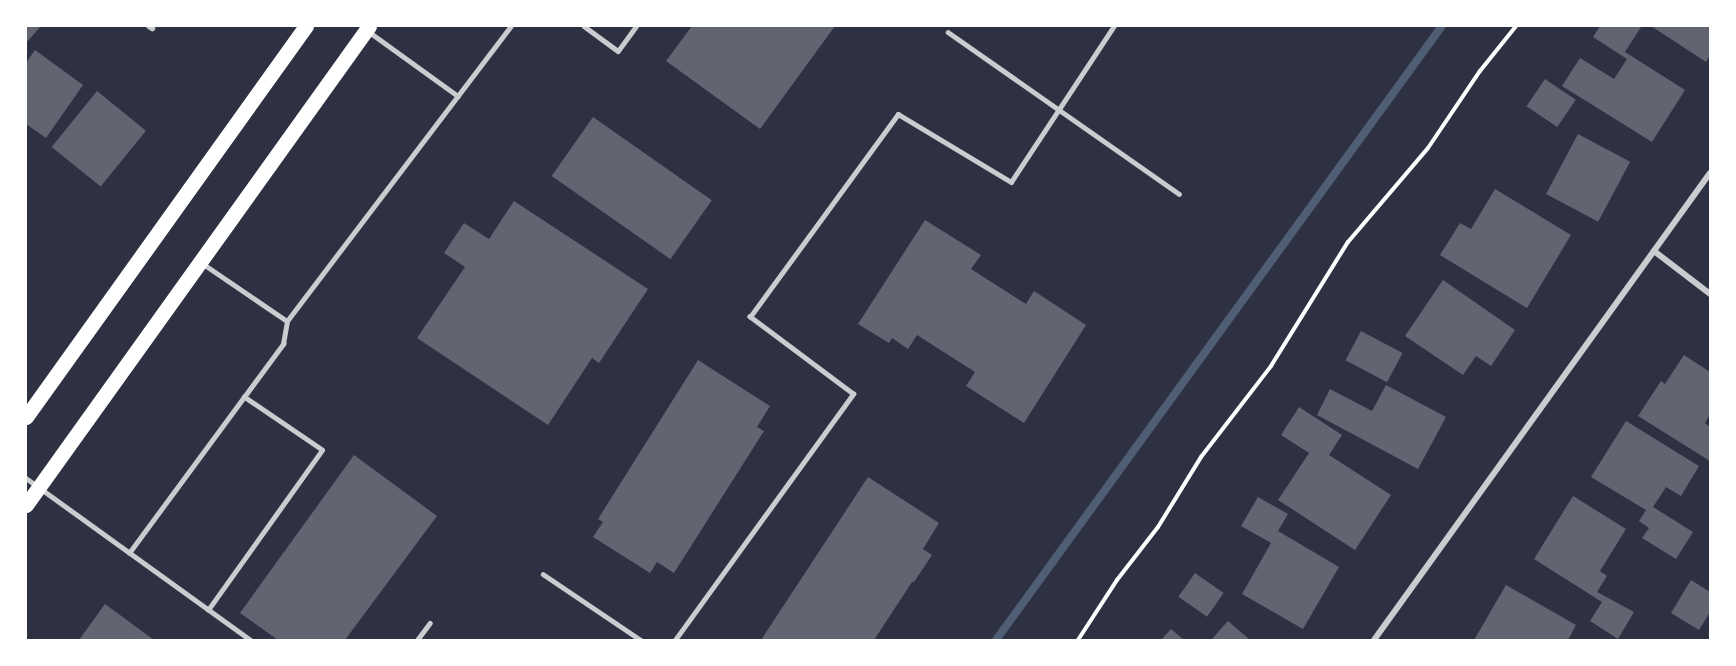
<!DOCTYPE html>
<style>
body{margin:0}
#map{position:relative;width:1736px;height:666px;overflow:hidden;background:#2d3142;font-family:"Open Sans",sans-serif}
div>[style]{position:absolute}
.stream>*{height:8px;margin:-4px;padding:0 4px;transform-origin:4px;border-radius:4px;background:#4f5d75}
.building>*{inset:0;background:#626471;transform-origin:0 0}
.path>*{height:4px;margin:-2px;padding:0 2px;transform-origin:2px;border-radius:2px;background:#fff}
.service>*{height:4.5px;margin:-2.25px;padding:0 2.25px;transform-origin:2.25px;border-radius:2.25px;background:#caccd0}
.minor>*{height:6px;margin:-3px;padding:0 3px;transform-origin:3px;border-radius:3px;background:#caccd0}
.primary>*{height:15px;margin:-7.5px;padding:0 7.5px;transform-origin:7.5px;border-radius:7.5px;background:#fff}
span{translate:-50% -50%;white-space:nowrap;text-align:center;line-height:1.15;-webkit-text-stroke:6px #fff;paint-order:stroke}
.frame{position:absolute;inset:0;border:27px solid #fff;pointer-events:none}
</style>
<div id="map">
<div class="stream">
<div style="left:996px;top:640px;width:759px;rotate:-54.01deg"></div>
</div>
<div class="building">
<div style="clip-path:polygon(26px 26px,41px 26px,26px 43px)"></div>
<div style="clip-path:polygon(692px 26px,835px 26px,760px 129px,666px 61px)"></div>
<div style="clip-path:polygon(1600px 26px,1641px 27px,1625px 52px,1685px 90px,1652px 142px,1562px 86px,1580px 58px,1614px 79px,1627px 59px,1593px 37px)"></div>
<div style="clip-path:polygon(1651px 26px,1710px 26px,1710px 55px,1706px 62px)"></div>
<div style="clip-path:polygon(35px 50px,83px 85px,46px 138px,26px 124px,26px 63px)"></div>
<div style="left:1545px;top:79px;width:37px;height:33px;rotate:34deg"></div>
<div style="left:97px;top:91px;width:63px;height:72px;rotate:39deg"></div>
<div style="left:593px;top:117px;width:145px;height:72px;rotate:35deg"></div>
<div style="left:1578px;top:134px;width:59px;height:68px;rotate:28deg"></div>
<div style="clip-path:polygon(1495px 189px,1571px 235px,1527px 308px,1440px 255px,1460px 223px,1471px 229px)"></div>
<div style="clip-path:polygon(514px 201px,648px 289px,599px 363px,592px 358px,548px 425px,417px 338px,465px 267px,444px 253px,464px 223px,489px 239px)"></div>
<div style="clip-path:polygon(925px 220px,981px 255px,971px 269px,1026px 304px,1034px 291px,1086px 325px,1024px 423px,966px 386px,975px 372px,917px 335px,908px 349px,892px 338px,889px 343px,858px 324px)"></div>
<div style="clip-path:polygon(1443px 280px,1515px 330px,1491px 366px,1476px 356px,1463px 375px,1405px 336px)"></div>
<div style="left:1361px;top:331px;width:47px;height:33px;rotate:28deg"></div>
<div style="clip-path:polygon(1684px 355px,1710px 372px,1710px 414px,1705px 423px,1710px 427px,1710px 461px,1638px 416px,1661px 381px,1665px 384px)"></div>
<div style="clip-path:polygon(698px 360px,770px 406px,757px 427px,764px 431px,674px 573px,657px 562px,650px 573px,593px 537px,603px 522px,598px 519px)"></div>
<div style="clip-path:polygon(1386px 385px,1446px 417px,1418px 469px,1317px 415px,1330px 389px,1372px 411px)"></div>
<div style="clip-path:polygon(1299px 407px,1342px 435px,1329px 455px,1391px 495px,1355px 550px,1278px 500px,1309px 453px,1281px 435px)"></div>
<div style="clip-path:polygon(1626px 421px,1699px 466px,1681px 496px,1666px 487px,1653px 507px,1693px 532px,1676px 559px,1642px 538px,1649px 528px,1639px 521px,1646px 510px,1591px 477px)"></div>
<div style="clip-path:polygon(354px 455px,437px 516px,345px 640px,278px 640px,240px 613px)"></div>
<div style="clip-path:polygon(868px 477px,939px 523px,923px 549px,932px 555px,914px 582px,912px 582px,874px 640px,761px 640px)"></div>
<div style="clip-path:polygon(1573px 496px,1626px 529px,1600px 571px,1607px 576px,1597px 592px,1634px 612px,1618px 639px,1590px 621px,1602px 602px,1534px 559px)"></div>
<div style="clip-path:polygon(1258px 497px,1288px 514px,1278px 531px,1339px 567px,1303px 629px,1242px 594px,1271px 543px,1241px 526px)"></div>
<div style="left:1195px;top:573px;width:35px;height:29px;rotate:35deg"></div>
<div style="clip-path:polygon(1691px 580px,1710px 592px,1710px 612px,1699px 630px,1671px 613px)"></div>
<div style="clip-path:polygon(1506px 585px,1576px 625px,1568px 640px,1474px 640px)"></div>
<div style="clip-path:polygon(105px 604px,154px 640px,79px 640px)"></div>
<div style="clip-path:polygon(1228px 621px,1250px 640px,1211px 640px)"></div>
<div style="clip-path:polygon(1171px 629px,1184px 640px,1161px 640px)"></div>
</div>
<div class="path">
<div style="left:1078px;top:640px;width:72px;rotate:-57deg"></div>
<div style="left:1117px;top:580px;width:67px;rotate:-52.3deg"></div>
<div style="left:1158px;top:527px;width:82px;rotate:-58.4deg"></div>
<div style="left:1201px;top:457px;width:115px;rotate:-52.4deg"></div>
<div style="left:1271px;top:366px;width:146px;rotate:-58.2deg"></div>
<div style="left:1348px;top:242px;width:123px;rotate:-49.6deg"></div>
<div style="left:1428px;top:148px;width:93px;rotate:-56deg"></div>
<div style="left:1480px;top:71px;width:58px;rotate:-51.3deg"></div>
</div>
<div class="service">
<div style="left:584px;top:26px;width:42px;rotate:36.3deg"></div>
<div style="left:618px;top:51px;width:31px;rotate:-54deg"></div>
<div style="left:368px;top:31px;width:111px;rotate:35.8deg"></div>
<div style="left:948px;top:32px;width:282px;rotate:35deg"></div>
<div style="left:202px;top:263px;width:103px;rotate:34.3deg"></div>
<div style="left:287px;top:321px;width:370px;rotate:-52.8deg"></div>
<div style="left:26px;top:478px;width:277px;rotate:35.8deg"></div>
<div style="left:129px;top:553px;width:260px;rotate:-53.6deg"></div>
<div style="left:283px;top:344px;width:23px;rotate:-80deg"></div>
<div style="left:543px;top:574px;width:118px;rotate:34deg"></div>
<div style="left:208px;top:610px;width:196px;rotate:-54.5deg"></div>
<div style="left:322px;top:450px;width:94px;rotate:-145.8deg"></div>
<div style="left:417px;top:640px;width:21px;rotate:-53deg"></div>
<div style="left:675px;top:640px;width:304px;rotate:-54.1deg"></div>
<div style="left:853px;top:394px;width:129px;rotate:-143.2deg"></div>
<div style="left:750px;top:317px;width:251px;rotate:-53.9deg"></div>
<div style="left:898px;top:114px;width:132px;rotate:31deg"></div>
<div style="left:1011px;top:182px;width:187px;rotate:-56.6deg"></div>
</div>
<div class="minor">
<div style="left:149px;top:26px;width:4px;rotate:34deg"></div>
<div style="left:1654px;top:251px;width:71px;rotate:37.5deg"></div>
<div style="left:1374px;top:640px;width:575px;rotate:-54.27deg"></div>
</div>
<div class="primary">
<div style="left:26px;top:417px;width:481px;rotate:-54.4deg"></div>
<div style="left:26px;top:505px;width:589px;rotate:-54.39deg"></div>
</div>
<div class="frame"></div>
</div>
